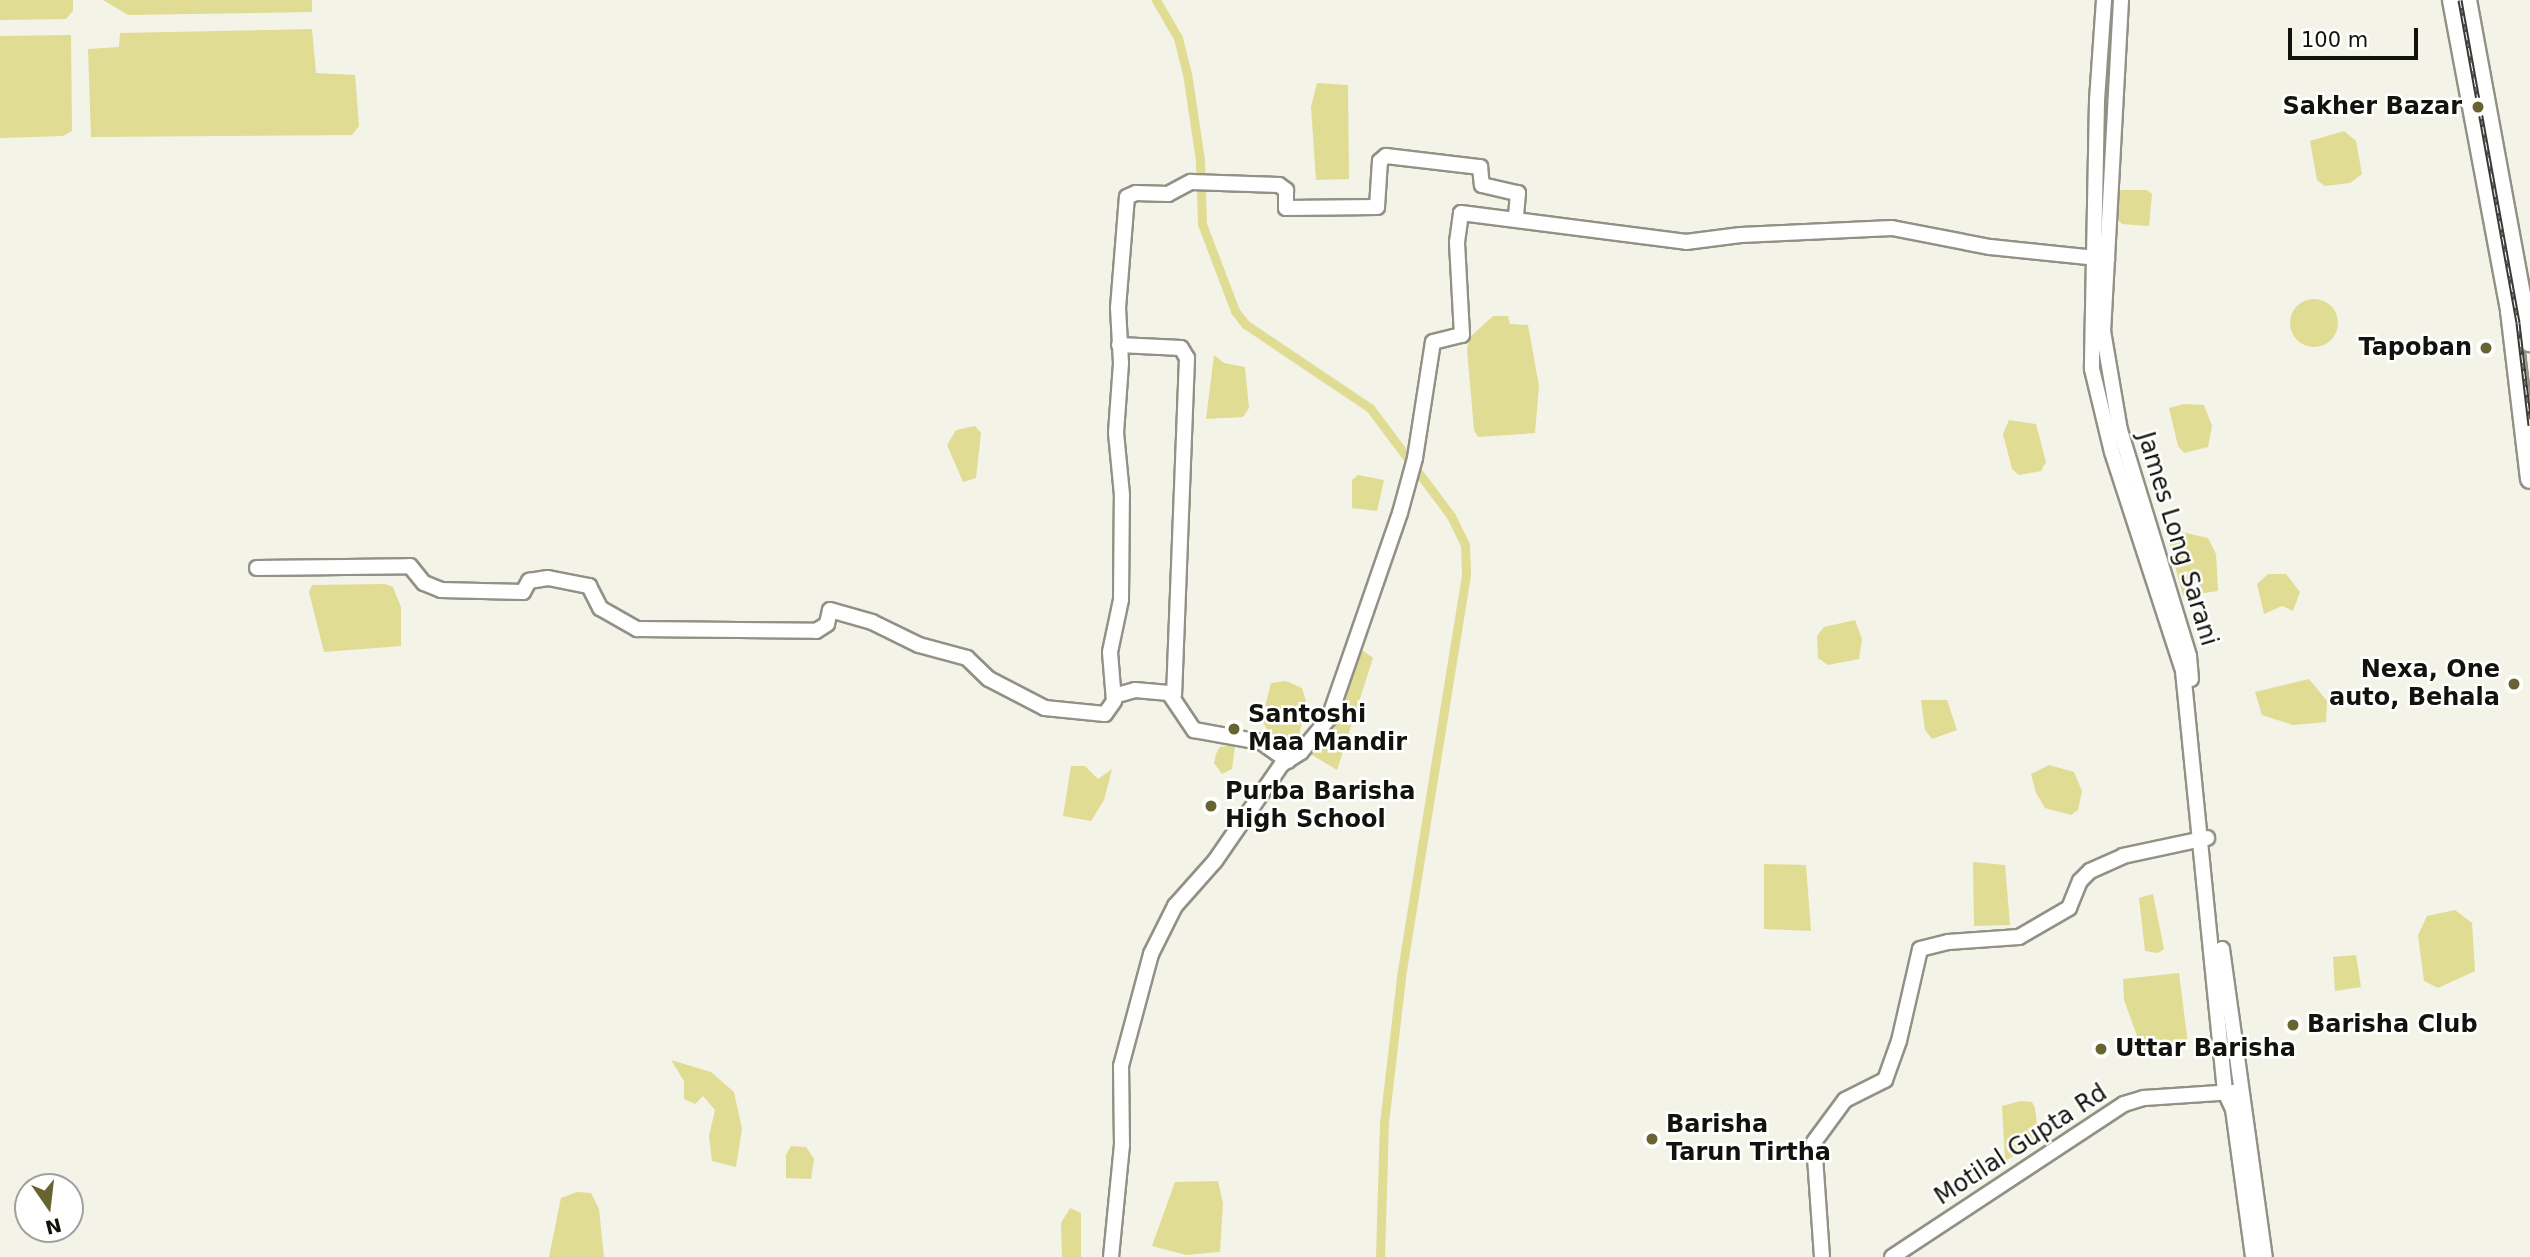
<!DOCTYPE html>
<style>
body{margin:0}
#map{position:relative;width:2530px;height:1257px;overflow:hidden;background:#f4f3e8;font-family:"DejaVu Sans",sans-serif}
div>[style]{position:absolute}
.water>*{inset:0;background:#e0dc93}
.round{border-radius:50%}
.canal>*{height:9px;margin:-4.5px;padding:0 4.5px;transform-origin:4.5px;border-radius:4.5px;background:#e0dc93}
.roads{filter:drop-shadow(2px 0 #919186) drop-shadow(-2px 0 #919186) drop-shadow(0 2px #919186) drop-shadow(0 -2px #919186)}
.secondary>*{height:14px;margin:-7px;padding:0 7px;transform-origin:7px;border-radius:7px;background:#fff}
.highway>*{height:18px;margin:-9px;padding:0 9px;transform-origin:9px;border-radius:9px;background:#fff}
.rail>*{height:5px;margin-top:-2.5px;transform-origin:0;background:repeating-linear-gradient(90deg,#fff 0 8px,#3a3a35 0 16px);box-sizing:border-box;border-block:2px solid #3a3a35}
.dots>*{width:19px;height:19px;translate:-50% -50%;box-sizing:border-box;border:4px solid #fff;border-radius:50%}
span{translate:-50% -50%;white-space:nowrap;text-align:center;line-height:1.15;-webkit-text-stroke:5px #fff;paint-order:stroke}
.poi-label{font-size:24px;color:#12120e;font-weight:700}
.right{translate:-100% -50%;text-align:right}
.left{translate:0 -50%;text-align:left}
.street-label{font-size:24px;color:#12120e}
.north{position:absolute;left:14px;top:1173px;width:70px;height:70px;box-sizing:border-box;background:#fff;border:2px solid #a0a09f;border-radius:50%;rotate:166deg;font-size:19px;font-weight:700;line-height:28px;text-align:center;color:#12120e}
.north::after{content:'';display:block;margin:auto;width:24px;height:32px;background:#686431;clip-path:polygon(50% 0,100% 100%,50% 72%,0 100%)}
.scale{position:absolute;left:2288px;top:28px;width:130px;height:32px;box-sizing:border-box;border:4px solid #12120e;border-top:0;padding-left:9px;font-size:21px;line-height:24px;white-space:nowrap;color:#12120e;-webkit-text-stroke:5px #fff;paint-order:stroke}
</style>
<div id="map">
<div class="water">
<div style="clip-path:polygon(0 0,73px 0,73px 11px,66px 19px,0 20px)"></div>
<div style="clip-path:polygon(103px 0,312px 0,312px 12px,128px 15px)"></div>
<div style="clip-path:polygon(312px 29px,316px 73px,355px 75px,359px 126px,352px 135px,91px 137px,88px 49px,119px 47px,120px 33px)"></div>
<div style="clip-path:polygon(71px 35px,72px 131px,63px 136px,0 138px,0 36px)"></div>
<div style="clip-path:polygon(1317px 83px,1348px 85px,1349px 179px,1316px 180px,1311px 107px)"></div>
<div style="clip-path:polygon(2344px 131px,2356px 141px,2362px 174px,2350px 183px,2325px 186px,2317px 180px,2310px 141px)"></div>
<div style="clip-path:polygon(2119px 190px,2147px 190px,2152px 194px,2149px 226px,2122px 224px,2115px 216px)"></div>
<div class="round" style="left:2290px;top:299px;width:48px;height:48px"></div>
<div style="clip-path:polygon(1493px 316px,1508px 316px,1510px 324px,1528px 325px,1539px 386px,1535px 433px,1478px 437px,1474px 430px,1467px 349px,1470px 337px)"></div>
<div style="clip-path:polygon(1214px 355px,1224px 363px,1245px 367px,1249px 408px,1243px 417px,1206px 419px)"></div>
<div style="clip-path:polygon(2184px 404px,2204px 405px,2212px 426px,2208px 447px,2184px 453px,2178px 446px,2169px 408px)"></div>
<div style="clip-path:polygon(2009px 420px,2036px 424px,2046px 462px,2041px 471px,2019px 475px,2012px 469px,2003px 434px)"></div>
<div style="clip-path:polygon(975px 426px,981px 433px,976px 478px,963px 482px,947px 445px,956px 430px)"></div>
<div style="clip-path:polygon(1358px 475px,1384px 480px,1377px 511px,1352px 508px,1352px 480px)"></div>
<div style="clip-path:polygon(2182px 532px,2208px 538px,2216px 554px,2218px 591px,2183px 596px,2168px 540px)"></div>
<div style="clip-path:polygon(2268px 574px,2286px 574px,2300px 592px,2293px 611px,2282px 606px,2264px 614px,2257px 584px)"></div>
<div style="clip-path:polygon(385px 584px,393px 587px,401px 607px,401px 646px,324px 652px,309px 592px,312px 585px)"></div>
<div style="clip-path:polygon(1855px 620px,1862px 639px,1859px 659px,1828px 665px,1818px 658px,1817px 636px,1824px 627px)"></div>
<div style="clip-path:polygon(1355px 645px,1373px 658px,1337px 770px,1312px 755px,1312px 749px)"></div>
<div style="clip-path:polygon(2309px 679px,2327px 701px,2326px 722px,2293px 725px,2262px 715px,2255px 692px)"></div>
<div style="clip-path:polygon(1286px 681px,1302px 688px,1306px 701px,1297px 746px,1272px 741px,1262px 719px,1271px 683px)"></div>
<div style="clip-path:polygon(1921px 700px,1947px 700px,1957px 730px,1932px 739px,1925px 730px)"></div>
<div style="clip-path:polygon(1235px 745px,1232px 769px,1222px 774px,1214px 763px,1216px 754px,1220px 747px)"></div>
<div style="clip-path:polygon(2049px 765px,2074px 772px,2082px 791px,2078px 810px,2071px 815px,2045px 808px,2036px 793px,2031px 774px)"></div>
<div style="clip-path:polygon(1071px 766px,1085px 766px,1098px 779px,1112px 769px,1104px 800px,1091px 821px,1063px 816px)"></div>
<div style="clip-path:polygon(1973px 862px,2005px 865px,2010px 925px,1974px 926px)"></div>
<div style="clip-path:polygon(1764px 864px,1806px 865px,1811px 931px,1764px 929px)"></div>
<div style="clip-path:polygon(2153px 894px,2164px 949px,2158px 953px,2145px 951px,2139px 898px)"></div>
<div style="clip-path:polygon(2455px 910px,2472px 923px,2475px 971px,2438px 988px,2424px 981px,2418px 935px,2427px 916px)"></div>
<div style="clip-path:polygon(2356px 955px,2361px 987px,2335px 991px,2333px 957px)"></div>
<div style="clip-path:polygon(2179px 973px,2188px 1044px,2144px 1055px,2124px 1000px,2123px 979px)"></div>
<div style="clip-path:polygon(671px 1060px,711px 1072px,734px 1092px,742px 1129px,736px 1167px,712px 1161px,709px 1136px,715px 1110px,703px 1096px,695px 1104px,684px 1099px,684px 1081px)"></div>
<div style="clip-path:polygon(2020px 1101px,2032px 1102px,2035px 1108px,2039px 1141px,2005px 1161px,2002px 1106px)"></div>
<div style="clip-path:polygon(791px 1146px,806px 1147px,814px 1159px,811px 1179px,786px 1178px,786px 1155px)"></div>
<div style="clip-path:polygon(1218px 1181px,1223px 1203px,1220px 1252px,1186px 1255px,1152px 1246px,1175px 1182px)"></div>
<div style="clip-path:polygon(577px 1192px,591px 1193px,599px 1209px,604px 1257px,549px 1257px,561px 1198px)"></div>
<div style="clip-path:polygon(1070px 1208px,1081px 1213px,1081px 1257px,1062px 1257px,1061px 1223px)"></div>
</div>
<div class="canal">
<div style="left:1156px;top:0;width:44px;rotate:59.9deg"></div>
<div style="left:1178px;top:38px;width:36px;rotate:76deg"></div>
<div style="left:1187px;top:73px;width:88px;rotate:81.5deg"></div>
<div style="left:1200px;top:160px;width:64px;rotate:88.2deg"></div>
<div style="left:1202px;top:224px;width:93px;rotate:69.2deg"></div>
<div style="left:1235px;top:311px;width:16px;rotate:52deg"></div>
<div style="left:1245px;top:324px;width:151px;rotate:33.9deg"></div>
<div style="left:1370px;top:408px;width:135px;rotate:53.1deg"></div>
<div style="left:1451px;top:516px;width:32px;rotate:64deg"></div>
<div style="left:1465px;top:545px;width:30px;rotate:88deg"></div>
<div style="left:1466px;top:575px;width:408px;rotate:99.2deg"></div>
<div style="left:1401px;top:978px;width:145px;rotate:96.7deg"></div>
<div style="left:1384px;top:1122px;width:135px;rotate:91.7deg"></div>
</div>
<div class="roads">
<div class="secondary">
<div style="left:2104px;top:0;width:101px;rotate:94deg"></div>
<div style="left:2097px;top:101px;width:268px;rotate:91.1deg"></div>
<div style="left:2092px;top:369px;width:85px;rotate:76.5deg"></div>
<div style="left:2112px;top:452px;width:230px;rotate:72deg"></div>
<div style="left:2183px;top:671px;width:423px;rotate:84.3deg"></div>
<div style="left:2225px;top:1092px;width:19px;rotate:65deg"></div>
<div style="left:2233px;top:1109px;width:149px;rotate:82.3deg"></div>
<div style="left:2121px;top:0;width:331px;rotate:93.1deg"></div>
<div style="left:2103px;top:331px;width:100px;rotate:80.3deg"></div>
<div style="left:2120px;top:430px;width:236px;rotate:73deg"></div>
<div style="left:2189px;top:656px;width:23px;rotate:85deg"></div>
<div style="left:1119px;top:345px;width:62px;rotate:2.8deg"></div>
<div style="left:1181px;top:348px;width:12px;rotate:59deg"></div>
<div style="left:1187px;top:358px;width:337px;rotate:92.2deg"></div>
<div style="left:257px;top:568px;width:153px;rotate:-0.7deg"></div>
<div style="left:410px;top:566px;width:22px;rotate:51deg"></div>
<div style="left:424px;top:583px;width:18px;rotate:22deg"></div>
<div style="left:441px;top:590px;width:82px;rotate:1.4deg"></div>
<div style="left:523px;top:592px;width:13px;rotate:-61deg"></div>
<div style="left:529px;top:581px;width:19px;rotate:-9deg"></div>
<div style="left:548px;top:578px;width:42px;rotate:11deg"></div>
<div style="left:589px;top:586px;width:25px;rotate:63deg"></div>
<div style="left:600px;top:608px;width:43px;rotate:29.6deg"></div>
<div style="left:637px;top:629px;width:179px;rotate:0.6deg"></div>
<div style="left:816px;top:631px;width:13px;rotate:-32deg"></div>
<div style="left:827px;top:624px;width:14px;rotate:-78deg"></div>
<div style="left:830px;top:610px;width:44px;rotate:15.9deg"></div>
<div style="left:872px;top:622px;width:52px;rotate:26.1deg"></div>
<div style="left:919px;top:645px;width:50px;rotate:15.2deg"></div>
<div style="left:967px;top:658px;width:30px;rotate:44deg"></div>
<div style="left:989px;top:679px;width:63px;rotate:27.4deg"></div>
<div style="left:1045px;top:708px;width:60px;rotate:5.7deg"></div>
<div style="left:1105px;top:714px;width:16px;rotate:-55deg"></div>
<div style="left:1114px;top:701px;width:49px;rotate:-94.7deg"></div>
<div style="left:1110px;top:652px;width:53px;rotate:-78.1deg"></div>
<div style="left:1121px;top:600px;width:105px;rotate:-89.5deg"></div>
<div style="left:1122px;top:495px;width:62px;rotate:-95.5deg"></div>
<div style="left:1116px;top:433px;width:70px;rotate:-85.9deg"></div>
<div style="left:1121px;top:363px;width:55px;rotate:-93.1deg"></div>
<div style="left:1118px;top:308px;width:111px;rotate:-85.4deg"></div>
<div style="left:1127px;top:197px;width:10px;rotate:-24deg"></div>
<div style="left:1136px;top:193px;width:32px;rotate:2deg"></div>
<div style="left:1168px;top:194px;width:26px;rotate:-28deg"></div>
<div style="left:1191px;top:182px;width:88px;rotate:2deg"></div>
<div style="left:1279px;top:185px;width:9px;rotate:36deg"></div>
<div style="left:1286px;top:190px;width:18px;rotate:90deg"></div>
<div style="left:1286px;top:208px;width:91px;rotate:-0.6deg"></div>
<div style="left:1377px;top:207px;width:46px;rotate:-86.3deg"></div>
<div style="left:1380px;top:161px;width:8px;rotate:-40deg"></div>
<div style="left:1386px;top:156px;width:95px;rotate:6.7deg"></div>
<div style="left:1480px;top:167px;width:18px;rotate:84deg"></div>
<div style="left:1482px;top:185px;width:37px;rotate:13deg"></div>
<div style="left:1518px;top:193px;width:25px;rotate:95deg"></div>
<div style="left:1114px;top:696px;width:22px;rotate:-16deg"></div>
<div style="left:1135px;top:690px;width:34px;rotate:5deg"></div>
<div style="left:1169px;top:693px;width:45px;rotate:56deg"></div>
<div style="left:1194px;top:730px;width:68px;rotate:10.2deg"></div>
<div style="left:1261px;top:742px;width:33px;rotate:35deg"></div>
<div style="left:2222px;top:949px;width:311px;rotate:82.1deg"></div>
<div style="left:1111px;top:1257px;width:113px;rotate:-84.4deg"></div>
<div style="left:1122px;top:1145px;width:79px;rotate:-90.7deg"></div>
<div style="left:1121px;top:1066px;width:116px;rotate:-75deg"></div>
<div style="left:1151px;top:954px;width:54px;rotate:-63.4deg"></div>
<div style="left:1175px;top:906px;width:60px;rotate:-48.4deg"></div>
<div style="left:1215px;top:861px;width:118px;rotate:-55.4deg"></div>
<div style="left:1282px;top:764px;width:22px;rotate:-32deg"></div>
<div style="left:1301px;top:752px;width:44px;rotate:-50.5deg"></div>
<div style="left:1329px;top:718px;width:217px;rotate:-70.9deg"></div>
<div style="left:1400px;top:513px;width:57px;rotate:-74.7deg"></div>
<div style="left:1415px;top:458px;width:117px;rotate:-81.2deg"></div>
<div style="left:1433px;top:342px;width:30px;rotate:-14deg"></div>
<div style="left:1462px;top:335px;width:93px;rotate:-93.1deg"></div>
<div style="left:1457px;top:242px;width:29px;rotate:-82deg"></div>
<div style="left:1461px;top:213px;width:227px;rotate:7.3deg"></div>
<div style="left:1686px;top:242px;width:55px;rotate:-7.3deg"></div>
<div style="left:1741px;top:235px;width:151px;rotate:-2.7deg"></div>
<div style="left:1892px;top:228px;width:100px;rotate:11deg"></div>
<div style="left:1990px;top:247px;width:118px;rotate:5.9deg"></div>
<div style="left:1822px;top:1257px;width:115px;rotate:-94deg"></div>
<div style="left:1814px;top:1142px;width:52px;rotate:-53.6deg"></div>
<div style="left:1845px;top:1100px;width:45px;rotate:-26.6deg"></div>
<div style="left:1885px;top:1080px;width:41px;rotate:-70.3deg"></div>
<div style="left:1899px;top:1041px;width:94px;rotate:-77.1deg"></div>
<div style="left:1920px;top:949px;width:29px;rotate:-14deg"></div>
<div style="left:1948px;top:942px;width:71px;rotate:-4deg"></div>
<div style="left:2019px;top:937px;width:58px;rotate:-30.1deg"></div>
<div style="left:2069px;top:908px;width:29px;rotate:-68deg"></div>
<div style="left:2080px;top:881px;width:14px;rotate:-45deg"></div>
<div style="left:2090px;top:871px;width:36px;rotate:-24deg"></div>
<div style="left:2123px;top:856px;width:86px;rotate:-12.1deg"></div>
<div style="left:1892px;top:1257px;width:278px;rotate:-33.4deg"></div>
<div style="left:2124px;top:1104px;width:21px;rotate:-17deg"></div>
<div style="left:2144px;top:1098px;width:90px;rotate:-3.8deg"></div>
</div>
<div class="highway">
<div style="left:2452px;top:0;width:316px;rotate:79.4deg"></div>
<div style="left:2510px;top:311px;width:169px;rotate:83.2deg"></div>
<div style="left:2467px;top:0;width:348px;rotate:79.6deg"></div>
</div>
</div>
<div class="rail">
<div style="left:2460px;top:0;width:328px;rotate:79.8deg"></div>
<div style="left:2518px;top:323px;width:103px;rotate:83.3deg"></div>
</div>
<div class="dots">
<div style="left:2478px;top:107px;background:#686431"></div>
<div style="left:2486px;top:348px;background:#686431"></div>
<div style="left:2514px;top:684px;background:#686431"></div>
<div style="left:1234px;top:729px;background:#686431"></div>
<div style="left:1211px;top:806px;background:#686431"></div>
<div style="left:2293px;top:1025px;background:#686431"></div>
<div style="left:2101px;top:1049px;background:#686431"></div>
<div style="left:1652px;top:1139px;background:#686431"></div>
</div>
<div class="poi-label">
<span class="right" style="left:2462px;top:107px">Sakher Bazar</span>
<span class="right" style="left:2472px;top:348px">Tapoban</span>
<span class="right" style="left:2500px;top:684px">Nexa, One<br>auto, Behala</span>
<span class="left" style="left:1248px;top:729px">Santoshi<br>Maa Mandir</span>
<span class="left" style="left:1225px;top:806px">Purba Barisha<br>High School</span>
<span class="left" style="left:2307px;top:1025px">Barisha Club</span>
<span class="left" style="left:2115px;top:1049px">Uttar Barisha</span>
<span class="left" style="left:1666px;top:1139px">Barisha<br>Tarun Tirtha</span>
</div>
<div class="street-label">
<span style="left:2177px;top:539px;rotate:73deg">James Long Sarani</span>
<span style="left:2021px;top:1145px;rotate:-33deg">Motilal Gupta Rd</span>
</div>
<div class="north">N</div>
<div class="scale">100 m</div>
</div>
